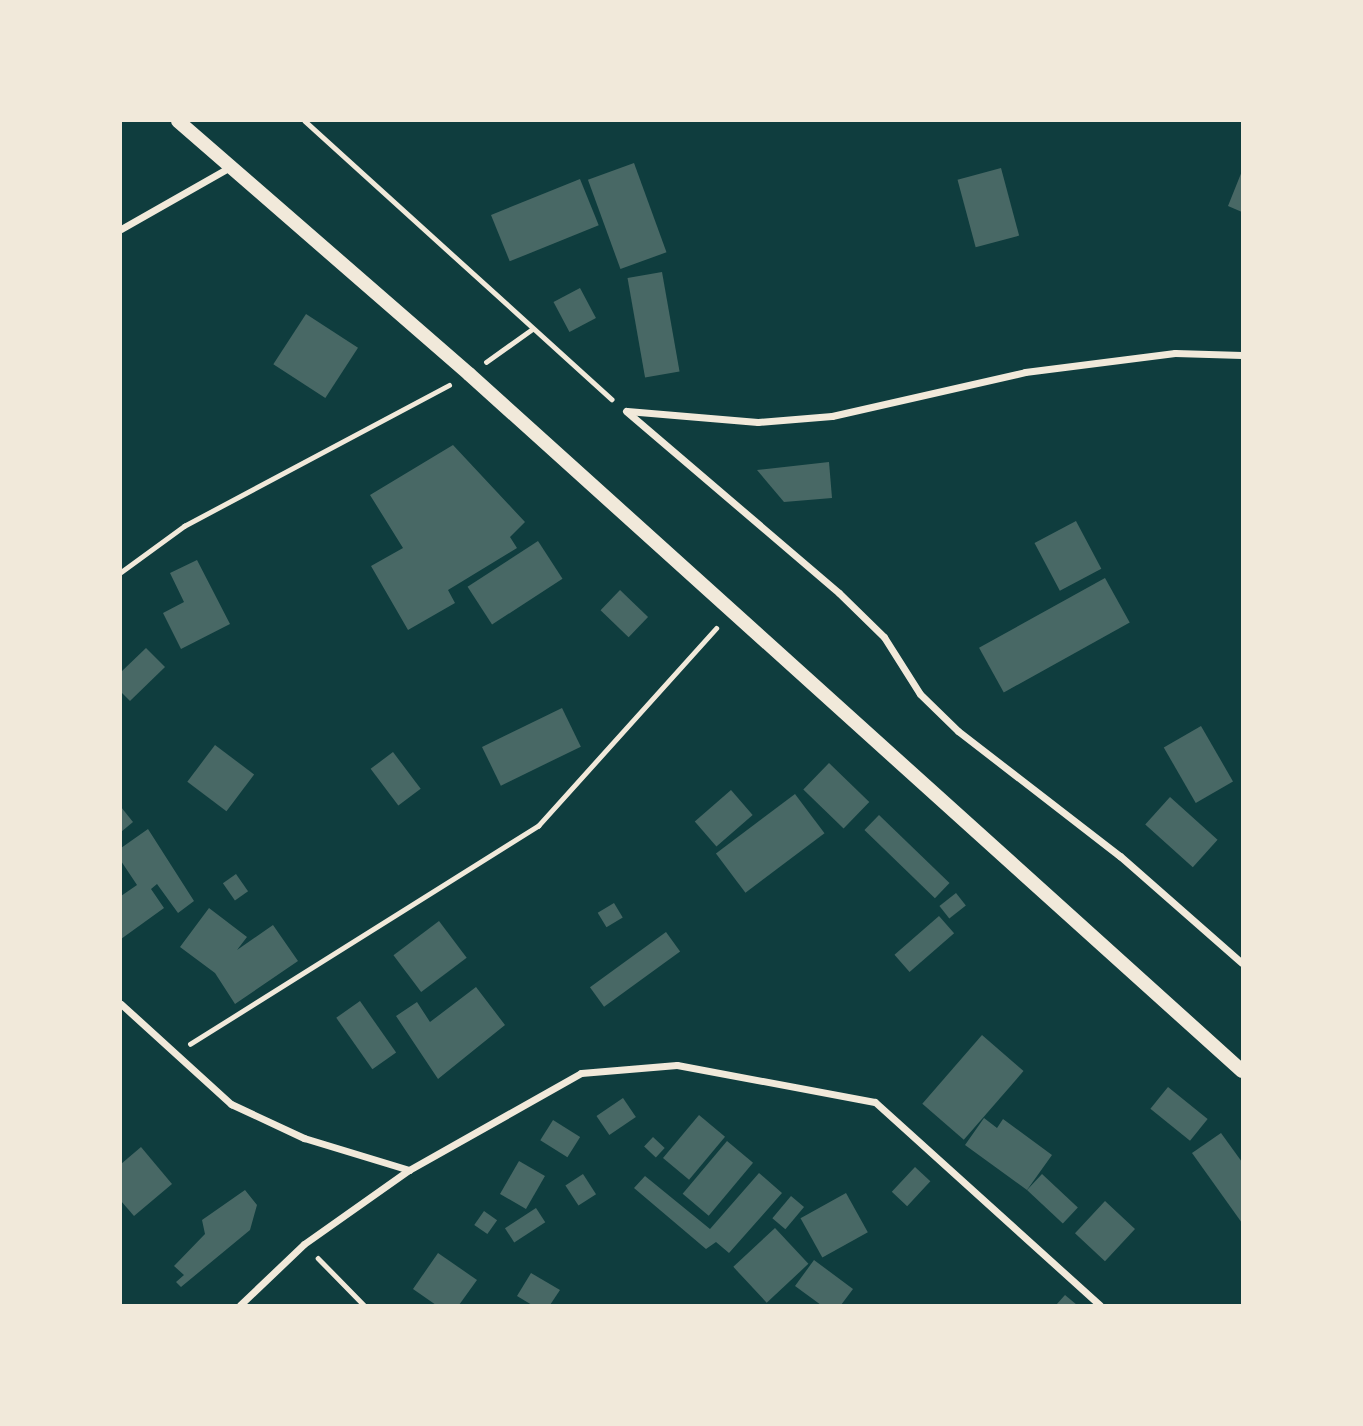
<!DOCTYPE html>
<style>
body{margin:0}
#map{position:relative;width:1363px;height:1426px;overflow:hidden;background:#0f3d3e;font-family:"PT Sans Narrow",sans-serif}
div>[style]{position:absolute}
.building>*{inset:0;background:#486865;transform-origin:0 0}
.path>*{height:4.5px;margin:-2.25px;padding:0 2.25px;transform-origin:2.25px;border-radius:2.25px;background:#f1e9da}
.minor>*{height:7px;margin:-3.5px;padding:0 3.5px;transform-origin:3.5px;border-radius:3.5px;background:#f1e9da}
.secondary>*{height:14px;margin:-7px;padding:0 7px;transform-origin:7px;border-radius:7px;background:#f1e9da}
span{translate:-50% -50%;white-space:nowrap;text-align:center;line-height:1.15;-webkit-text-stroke:5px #f1e9da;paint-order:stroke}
.frame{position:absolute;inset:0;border:122px solid #f1e9da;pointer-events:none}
</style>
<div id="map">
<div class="building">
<div style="left:634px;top:163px;width:95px;height:49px;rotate:70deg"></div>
<div style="left:1001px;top:168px;width:70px;height:45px;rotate:75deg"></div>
<div style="clip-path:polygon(1242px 171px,1242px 212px,1228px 206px)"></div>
<div style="left:580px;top:179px;width:50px;height:96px;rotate:68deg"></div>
<div style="left:662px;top:272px;width:101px;height:35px;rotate:80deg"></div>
<div style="left:580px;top:288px;width:34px;height:30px;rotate:62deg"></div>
<div style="left:306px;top:314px;width:62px;height:60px;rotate:33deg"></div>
<div style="clip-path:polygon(453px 445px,525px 522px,510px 537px,517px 548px,448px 590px,455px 603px,408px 630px,371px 566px,403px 548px,370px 495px)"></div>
<div style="clip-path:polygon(829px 462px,832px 498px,784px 502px,757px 470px)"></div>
<div style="left:1076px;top:521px;width:54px;height:47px;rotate:62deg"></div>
<div style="left:538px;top:541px;width:45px;height:84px;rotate:57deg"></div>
<div style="clip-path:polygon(197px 560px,230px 624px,181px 649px,163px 613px,184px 602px,170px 573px)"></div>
<div style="left:1105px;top:578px;width:51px;height:144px;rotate:61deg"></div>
<div style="left:620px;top:590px;width:39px;height:28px;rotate:44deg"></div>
<div style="clip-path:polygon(146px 648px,165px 667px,130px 701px,121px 692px,121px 672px)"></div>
<div style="left:562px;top:708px;width:43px;height:89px;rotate:64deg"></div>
<div style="left:1201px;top:726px;width:64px;height:43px;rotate:60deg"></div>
<div style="left:215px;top:745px;width:49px;height:46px;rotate:37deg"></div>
<div style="left:393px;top:752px;width:46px;height:28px;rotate:53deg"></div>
<div style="left:829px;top:763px;width:56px;height:37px;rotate:44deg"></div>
<div style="left:731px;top:790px;width:33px;height:48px;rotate:49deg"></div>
<div style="left:795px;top:794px;width:49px;height:99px;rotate:53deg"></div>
<div style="left:1170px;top:797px;width:64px;height:37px;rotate:42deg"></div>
<div style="clip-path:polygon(121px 807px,133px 822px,121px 832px)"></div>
<div style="left:879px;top:815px;width:98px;height:21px;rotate:44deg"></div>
<div style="clip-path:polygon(148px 829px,194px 901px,178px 913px,157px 884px,151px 889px,164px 908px,121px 939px,121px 896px,137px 885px,121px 861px,121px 848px)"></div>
<div style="left:236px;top:874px;width:21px;height:16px;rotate:55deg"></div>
<div style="left:956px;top:893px;width:16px;height:21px;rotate:52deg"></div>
<div style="left:614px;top:903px;width:17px;height:19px;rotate:59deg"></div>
<div style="clip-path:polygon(209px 908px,247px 937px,237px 950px,273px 925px,298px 961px,235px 1004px,215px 973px,180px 947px)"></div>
<div style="left:939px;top:916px;width:23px;height:59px;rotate:49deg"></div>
<div style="left:439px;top:921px;width:46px;height:57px;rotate:53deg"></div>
<div style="left:666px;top:932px;width:24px;height:94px;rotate:54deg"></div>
<div style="clip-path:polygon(476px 987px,505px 1025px,438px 1079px,396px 1016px,417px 1002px,430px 1022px)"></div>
<div style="left:360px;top:1001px;width:63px;height:29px;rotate:55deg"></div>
<div style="left:982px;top:1035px;width:55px;height:91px;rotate:41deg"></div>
<div style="left:1168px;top:1087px;width:51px;height:28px;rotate:39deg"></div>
<div style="left:623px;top:1098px;width:23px;height:32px;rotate:56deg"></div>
<div style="left:699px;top:1115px;width:34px;height:56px;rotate:40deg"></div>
<div style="clip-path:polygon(984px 1118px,997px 1128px,1003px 1119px,1052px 1155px,1027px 1190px,965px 1145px)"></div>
<div style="left:553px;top:1120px;width:32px;height:24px;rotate:32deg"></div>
<div style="clip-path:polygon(1221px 1133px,1242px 1162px,1242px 1223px,1192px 1153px)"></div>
<div style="left:653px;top:1137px;width:16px;height:13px;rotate:43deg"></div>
<div style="left:727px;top:1141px;width:34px;height:69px;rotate:40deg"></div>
<div style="clip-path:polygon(141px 1147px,172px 1184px,134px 1216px,121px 1201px,121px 1164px)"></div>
<div style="left:519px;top:1161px;width:30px;height:38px;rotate:30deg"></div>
<div style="left:915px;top:1167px;width:21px;height:34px;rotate:43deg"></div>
<div style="clip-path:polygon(759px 1173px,782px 1193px,729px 1253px,716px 1242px,706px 1249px,634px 1188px,645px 1176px,710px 1229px)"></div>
<div style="left:583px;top:1174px;width:24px;height:21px;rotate:57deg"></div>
<div style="left:1042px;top:1174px;width:49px;height:22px;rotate:43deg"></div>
<div style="clip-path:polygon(245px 1190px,257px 1205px,250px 1230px,181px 1287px,176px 1282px,184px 1275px,174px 1266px,205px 1234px,202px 1220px)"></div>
<div style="left:846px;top:1193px;width:45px;height:52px;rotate:61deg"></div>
<div style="left:791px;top:1196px;width:17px;height:29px;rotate:40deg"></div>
<div style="left:1105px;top:1201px;width:41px;height:44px;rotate:43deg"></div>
<div style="left:536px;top:1208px;width:17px;height:37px;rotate:57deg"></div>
<div style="left:484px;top:1211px;width:16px;height:17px;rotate:35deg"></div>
<div style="left:775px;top:1228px;width:49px;height:57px;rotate:47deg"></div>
<div style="clip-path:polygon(438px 1253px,477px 1280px,459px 1305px,436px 1305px,413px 1289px)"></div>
<div style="clip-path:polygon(814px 1260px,853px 1289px,841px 1305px,821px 1305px,795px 1286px)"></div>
<div style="clip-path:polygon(531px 1273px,560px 1290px,550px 1305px,532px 1305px,517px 1296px)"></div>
<div style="clip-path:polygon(1065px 1295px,1077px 1305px,1056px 1305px)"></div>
</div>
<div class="path">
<div style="left:305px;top:121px;width:414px;rotate:42.2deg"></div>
<div style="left:486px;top:362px;width:55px;rotate:-35.4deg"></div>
<div style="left:121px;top:572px;width:78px;rotate:-36.1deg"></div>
<div style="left:184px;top:526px;width:300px;rotate:-28deg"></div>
<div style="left:190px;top:1044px;width:411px;rotate:-32.1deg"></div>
<div style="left:538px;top:826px;width:266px;rotate:-48deg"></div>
<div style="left:318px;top:1258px;width:66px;rotate:45.6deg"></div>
</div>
<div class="minor">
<div style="left:121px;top:229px;width:125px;rotate:-29.6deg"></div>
<div style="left:626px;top:411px;width:280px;rotate:40.5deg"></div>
<div style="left:839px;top:593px;width:63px;rotate:44.4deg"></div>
<div style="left:884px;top:637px;width:67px;rotate:57.7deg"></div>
<div style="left:920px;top:694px;width:53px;rotate:44.2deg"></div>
<div style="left:958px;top:731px;width:205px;rotate:37.7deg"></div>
<div style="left:1120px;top:856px;width:162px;rotate:41.3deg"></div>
<div style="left:627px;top:411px;width:131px;rotate:4.8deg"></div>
<div style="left:758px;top:422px;width:74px;rotate:-4.6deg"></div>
<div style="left:832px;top:416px;width:198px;rotate:-12.8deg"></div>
<div style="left:1025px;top:372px;width:151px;rotate:-7.2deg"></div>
<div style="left:1175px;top:353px;width:67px;rotate:1.7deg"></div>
<div style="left:121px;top:1004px;width:149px;rotate:42.3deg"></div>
<div style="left:231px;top:1104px;width:81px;rotate:25deg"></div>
<div style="left:304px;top:1138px;width:110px;rotate:16.9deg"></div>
<div style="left:240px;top:1305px;width:88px;rotate:-43.6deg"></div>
<div style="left:304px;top:1244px;width:128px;rotate:-35.2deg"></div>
<div style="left:409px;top:1170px;width:197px;rotate:-29.4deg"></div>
<div style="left:581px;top:1073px;width:96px;rotate:-4.8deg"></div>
<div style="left:677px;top:1065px;width:201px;rotate:10.6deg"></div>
<div style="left:875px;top:1102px;width:303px;rotate:42.1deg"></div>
</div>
<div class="secondary">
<div style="left:178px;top:121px;width:386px;rotate:41deg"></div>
<div style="left:469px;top:374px;width:1041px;rotate:42.04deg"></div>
</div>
<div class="frame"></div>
</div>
